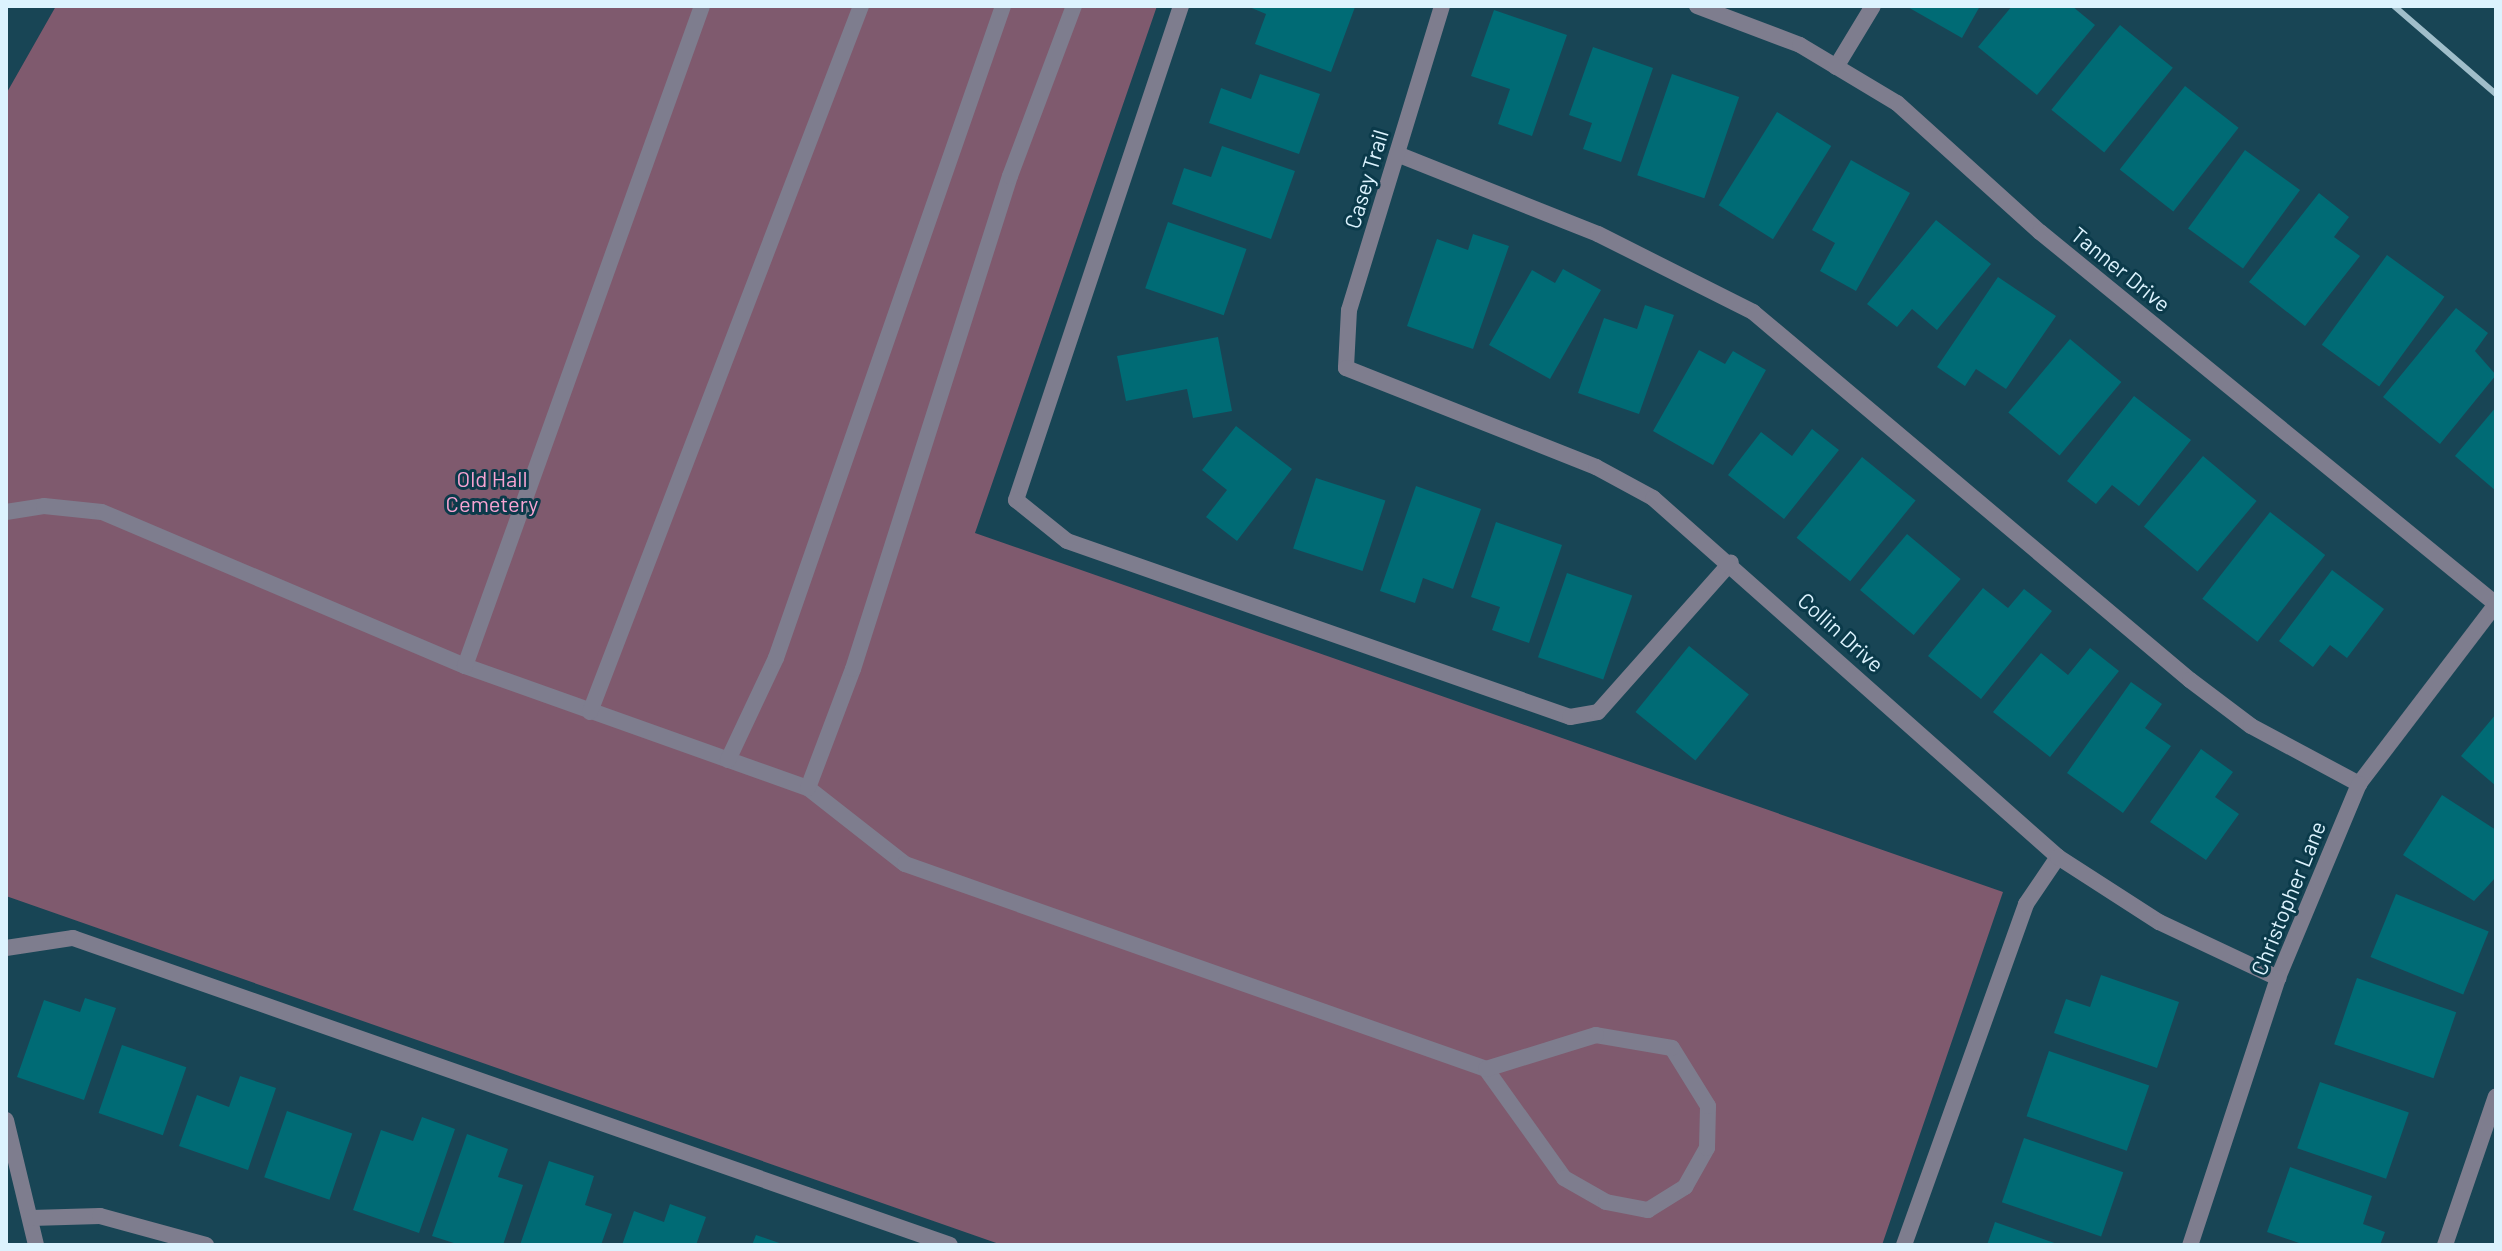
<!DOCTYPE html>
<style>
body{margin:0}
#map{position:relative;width:2502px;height:1251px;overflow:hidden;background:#184555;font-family:Barlow,sans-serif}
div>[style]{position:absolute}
.green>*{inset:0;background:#7f5a6e}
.building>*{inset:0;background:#006b75;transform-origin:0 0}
.lane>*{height:16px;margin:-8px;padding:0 8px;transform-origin:8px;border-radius:8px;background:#7e7d8e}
.street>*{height:16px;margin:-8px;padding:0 8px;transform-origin:8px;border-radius:8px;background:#7e7d8e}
.rail>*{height:6px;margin:-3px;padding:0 3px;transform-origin:3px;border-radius:3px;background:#a0beca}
span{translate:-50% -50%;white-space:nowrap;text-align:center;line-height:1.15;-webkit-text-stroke:6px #0b3a4a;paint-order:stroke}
.street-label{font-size:22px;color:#dcf3fe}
.park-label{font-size:22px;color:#f7a4d2}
.frame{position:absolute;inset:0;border:8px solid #dcf3fe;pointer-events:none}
</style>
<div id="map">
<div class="green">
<div style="clip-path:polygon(56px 6px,1157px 6px,975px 533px,2003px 892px,1882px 1245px,1002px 1245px,6px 896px,6px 94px)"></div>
</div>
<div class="building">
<div style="clip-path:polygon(1247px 6px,1353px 6px,1355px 7px,1331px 72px,1255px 44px,1266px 14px)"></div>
<div style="clip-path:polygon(1906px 6px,1980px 6px,1962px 38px)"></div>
<div style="clip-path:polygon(2012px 6px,2072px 6px,2095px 25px,2037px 95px,1978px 47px)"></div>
<div style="clip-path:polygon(1494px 10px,1567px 35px,1532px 136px,1498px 124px,1510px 89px,1471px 76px)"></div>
<div style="left:2120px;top:25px;width:68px;height:109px;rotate:39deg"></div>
<div style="clip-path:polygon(1593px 47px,1653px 68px,1621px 162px,1583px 149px,1592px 123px,1569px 115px)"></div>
<div style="clip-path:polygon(1260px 74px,1320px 94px,1299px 154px,1209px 123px,1221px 88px,1251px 99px)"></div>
<div style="left:1672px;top:74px;width:71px;height:107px;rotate:19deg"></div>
<div style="left:2185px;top:86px;width:68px;height:106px;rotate:38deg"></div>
<div style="left:1777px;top:112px;width:64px;height:110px;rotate:32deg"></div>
<div style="clip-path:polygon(1222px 146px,1295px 171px,1271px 239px,1172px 204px,1184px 168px,1211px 177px)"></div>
<div style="left:2245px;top:150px;width:68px;height:97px;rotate:36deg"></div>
<div style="clip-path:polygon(1851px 160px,1910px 193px,1856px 291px,1820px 271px,1835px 243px,1812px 230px)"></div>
<div style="clip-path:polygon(2319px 193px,2349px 217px,2334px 237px,2360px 256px,2305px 326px,2249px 282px)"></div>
<div style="clip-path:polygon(1936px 220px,1991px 264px,1937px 330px,1912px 309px,1897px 327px,1867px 304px)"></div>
<div style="left:1168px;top:222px;width:83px;height:70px;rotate:19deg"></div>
<div style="clip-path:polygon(1473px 234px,1509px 246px,1473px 349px,1407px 326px,1437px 239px,1468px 250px)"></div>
<div style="left:2387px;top:255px;width:71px;height:111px;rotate:36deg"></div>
<div style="clip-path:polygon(1563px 269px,1601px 290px,1550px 379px,1489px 345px,1532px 270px,1555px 283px)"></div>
<div style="clip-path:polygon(1998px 277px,2056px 316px,2006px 389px,1976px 369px,1965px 386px,1937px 367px)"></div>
<div style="clip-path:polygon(1645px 305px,1674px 315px,1639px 414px,1578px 393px,1604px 318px,1637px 329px)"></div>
<div style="clip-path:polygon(2456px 308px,2488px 333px,2475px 351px,2496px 375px,2440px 444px,2383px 397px)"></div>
<div style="clip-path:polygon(1218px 337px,1232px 411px,1193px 418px,1187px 389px,1126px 401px,1117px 356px)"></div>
<div style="left:2070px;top:339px;width:67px;height:96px;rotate:40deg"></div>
<div style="clip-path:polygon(1699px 350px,1725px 364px,1733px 351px,1766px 370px,1713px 465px,1653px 431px)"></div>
<div style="clip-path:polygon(2134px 396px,2191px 440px,2139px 506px,2112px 485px,2096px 504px,2067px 481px)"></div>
<div style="clip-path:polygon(2496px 407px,2496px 491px,2455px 456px)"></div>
<div style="clip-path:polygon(1236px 426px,1292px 469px,1237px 541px,1206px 517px,1227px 490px,1202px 470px)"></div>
<div style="clip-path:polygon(1812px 429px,1839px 450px,1784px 519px,1728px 475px,1761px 432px,1792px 456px)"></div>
<div style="left:2203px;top:456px;width:70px;height:92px;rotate:40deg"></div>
<div style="left:1862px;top:457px;width:69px;height:104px;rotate:39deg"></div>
<div style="left:1316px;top:478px;width:73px;height:74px;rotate:18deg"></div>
<div style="clip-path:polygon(1416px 486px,1481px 509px,1453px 589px,1423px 578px,1415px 603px,1380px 591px)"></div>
<div style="left:2270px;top:512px;width:70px;height:110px;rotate:38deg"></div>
<div style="clip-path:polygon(1496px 522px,1562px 545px,1529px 643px,1492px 630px,1500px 607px,1471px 597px)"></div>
<div style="left:1907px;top:534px;width:70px;height:73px;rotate:40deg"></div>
<div style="clip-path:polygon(2332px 570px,2384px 609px,2347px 658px,2330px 645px,2313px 667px,2279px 641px)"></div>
<div style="left:1567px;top:573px;width:69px;height:89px;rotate:19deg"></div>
<div style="clip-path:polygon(1983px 588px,2008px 608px,2024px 589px,2052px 611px,1981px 699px,1928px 656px)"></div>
<div style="left:1689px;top:646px;width:77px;height:85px;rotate:39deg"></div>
<div style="clip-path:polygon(2090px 648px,2119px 671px,2050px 757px,1993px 712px,2041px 653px,2068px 675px)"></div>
<div style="clip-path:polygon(2131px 682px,2162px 704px,2145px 728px,2171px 746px,2123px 813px,2067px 773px)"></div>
<div style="clip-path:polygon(2496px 714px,2496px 786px,2461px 756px)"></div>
<div style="clip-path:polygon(2201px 749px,2233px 772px,2215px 797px,2239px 814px,2206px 860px,2150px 822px)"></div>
<div style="clip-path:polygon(2442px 795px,2496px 830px,2496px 877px,2474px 901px,2403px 855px)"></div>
<div style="left:2396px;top:894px;width:100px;height:68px;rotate:22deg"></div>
<div style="clip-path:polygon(2101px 975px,2179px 1002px,2157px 1068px,2054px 1033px,2066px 999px,2090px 1007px)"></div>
<div style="left:2357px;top:978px;width:105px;height:70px;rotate:19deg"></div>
<div style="clip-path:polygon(85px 998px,116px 1008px,84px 1100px,17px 1077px,44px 1000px,80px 1012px)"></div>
<div style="left:122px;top:1045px;width:68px;height:72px;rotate:19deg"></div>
<div style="left:2049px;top:1051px;width:106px;height:69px;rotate:19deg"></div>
<div style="clip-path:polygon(240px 1076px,276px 1088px,248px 1170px,179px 1146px,197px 1095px,229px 1107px)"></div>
<div style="left:2320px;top:1082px;width:94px;height:70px;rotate:19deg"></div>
<div style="left:287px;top:1111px;width:69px;height:70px;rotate:19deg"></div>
<div style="clip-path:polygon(422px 1117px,455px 1129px,419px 1233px,353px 1210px,381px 1130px,413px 1141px)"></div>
<div style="clip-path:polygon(467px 1134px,508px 1149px,498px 1177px,523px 1185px,503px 1245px,460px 1245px,432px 1236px)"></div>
<div style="left:2024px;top:1138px;width:105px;height:68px;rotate:19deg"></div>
<div style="clip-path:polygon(549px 1161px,594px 1176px,585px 1205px,612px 1214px,601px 1245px,520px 1245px)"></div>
<div style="clip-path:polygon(2290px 1167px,2372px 1196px,2363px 1224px,2385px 1232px,2380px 1245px,2305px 1245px,2267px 1232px)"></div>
<div style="clip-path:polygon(670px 1204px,706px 1217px,696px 1245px,622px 1245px,634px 1211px,664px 1222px)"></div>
<div style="clip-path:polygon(1995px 1222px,2060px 1245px,1987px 1245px)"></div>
<div style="clip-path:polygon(756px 1235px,785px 1245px,752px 1245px)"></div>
</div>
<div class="lane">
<div style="left:1181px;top:6px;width:521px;rotate:108.47deg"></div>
<div style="left:1016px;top:500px;width:65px;rotate:38.8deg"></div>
<div style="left:1067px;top:541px;width:533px;rotate:19.28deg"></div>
<div style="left:1570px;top:717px;width:28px;rotate:-10deg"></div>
<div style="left:1598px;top:712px;width:200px;rotate:-48.4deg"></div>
<div style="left:1836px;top:67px;width:71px;rotate:-58.8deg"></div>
<div style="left:1397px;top:154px;width:216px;rotate:21.7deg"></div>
<div style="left:1598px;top:234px;width:174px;rotate:26.7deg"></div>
<div style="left:1753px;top:312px;width:571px;rotate:40.1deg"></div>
<div style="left:2190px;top:680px;width:76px;rotate:37deg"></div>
<div style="left:2251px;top:726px;width:123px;rotate:28.2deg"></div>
<div style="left:6px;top:512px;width:38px;rotate:-9deg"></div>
<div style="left:44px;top:506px;width:58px;rotate:5.9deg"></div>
<div style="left:102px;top:512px;width:394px;rotate:23deg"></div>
<div style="left:465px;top:666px;width:364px;rotate:19.6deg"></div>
<div style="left:808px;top:788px;width:123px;rotate:38.1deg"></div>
<div style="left:905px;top:864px;width:616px;rotate:19.43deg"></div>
<div style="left:1486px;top:1069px;width:134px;rotate:54.4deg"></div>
<div style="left:1564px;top:1178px;width:48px;rotate:29.7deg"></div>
<div style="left:1606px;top:1202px;width:43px;rotate:10.8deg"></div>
<div style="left:1648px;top:1210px;width:44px;rotate:-31.9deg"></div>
<div style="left:1685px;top:1187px;width:45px;rotate:-60.6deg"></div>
<div style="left:1707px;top:1148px;width:42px;rotate:-88.6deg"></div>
<div style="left:1708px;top:1106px;width:68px;rotate:-121.8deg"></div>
<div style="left:1672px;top:1048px;width:77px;rotate:-170.3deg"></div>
<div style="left:1596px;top:1035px;width:115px;rotate:162.8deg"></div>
<div style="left:465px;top:666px;width:701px;rotate:-70.25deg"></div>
<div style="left:590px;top:712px;width:756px;rotate:-69deg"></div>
<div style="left:728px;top:760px;width:113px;rotate:-64.8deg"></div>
<div style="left:776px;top:658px;width:690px;rotate:-70.8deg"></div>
<div style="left:808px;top:788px;width:127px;rotate:-69.3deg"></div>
<div style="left:853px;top:669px;width:517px;rotate:-72.34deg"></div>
<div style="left:1010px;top:176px;width:182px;rotate:-69.4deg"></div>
<div style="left:6px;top:948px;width:68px;rotate:-8.5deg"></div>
<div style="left:73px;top:938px;width:929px;rotate:19.29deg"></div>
<div style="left:6px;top:1120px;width:129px;rotate:76.5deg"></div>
<div style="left:1904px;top:1245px;width:362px;rotate:-70.3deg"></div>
<div style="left:2026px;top:904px;width:57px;rotate:-55.8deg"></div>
<div style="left:2445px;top:1245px;width:157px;rotate:-71.1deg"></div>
</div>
<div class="street">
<div style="left:1442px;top:6px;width:318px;rotate:107deg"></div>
<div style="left:1349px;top:310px;width:58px;rotate:93deg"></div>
<div style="left:1346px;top:368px;width:269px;rotate:21.6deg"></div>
<div style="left:1596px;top:467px;width:65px;rotate:28.5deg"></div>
<div style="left:1653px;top:498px;width:541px;rotate:41.55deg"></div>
<div style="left:2058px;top:857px;width:120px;rotate:32.8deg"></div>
<div style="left:2159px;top:922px;width:132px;rotate:25.2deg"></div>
<div style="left:1697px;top:6px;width:110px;rotate:20.7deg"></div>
<div style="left:1800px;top:45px;width:113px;rotate:30.9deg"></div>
<div style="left:1897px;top:103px;width:193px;rotate:42.1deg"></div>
<div style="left:2040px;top:232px;width:588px;rotate:39.21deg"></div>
<div style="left:2496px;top:604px;width:226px;rotate:127.3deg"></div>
<div style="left:2359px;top:784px;width:210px;rotate:112.7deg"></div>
<div style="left:2278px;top:978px;width:281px;rotate:108.2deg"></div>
<div style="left:31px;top:1218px;width:69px;rotate:-1.7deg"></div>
<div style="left:100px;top:1216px;width:110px;rotate:15.3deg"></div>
</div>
<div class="rail">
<div style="left:2394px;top:6px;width:135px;rotate:40.8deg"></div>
</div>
<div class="street-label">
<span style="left:1366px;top:179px;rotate:-73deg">Casey Trail</span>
<span style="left:2121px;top:269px;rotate:39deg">Tanner Drive</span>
<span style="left:1841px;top:632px;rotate:42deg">Collin Drive</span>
<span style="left:2288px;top:898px;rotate:-68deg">Christopher Lane</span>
</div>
<div class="park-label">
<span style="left:492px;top:491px">Old Hall<br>Cemetery</span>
</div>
<div class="frame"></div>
</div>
